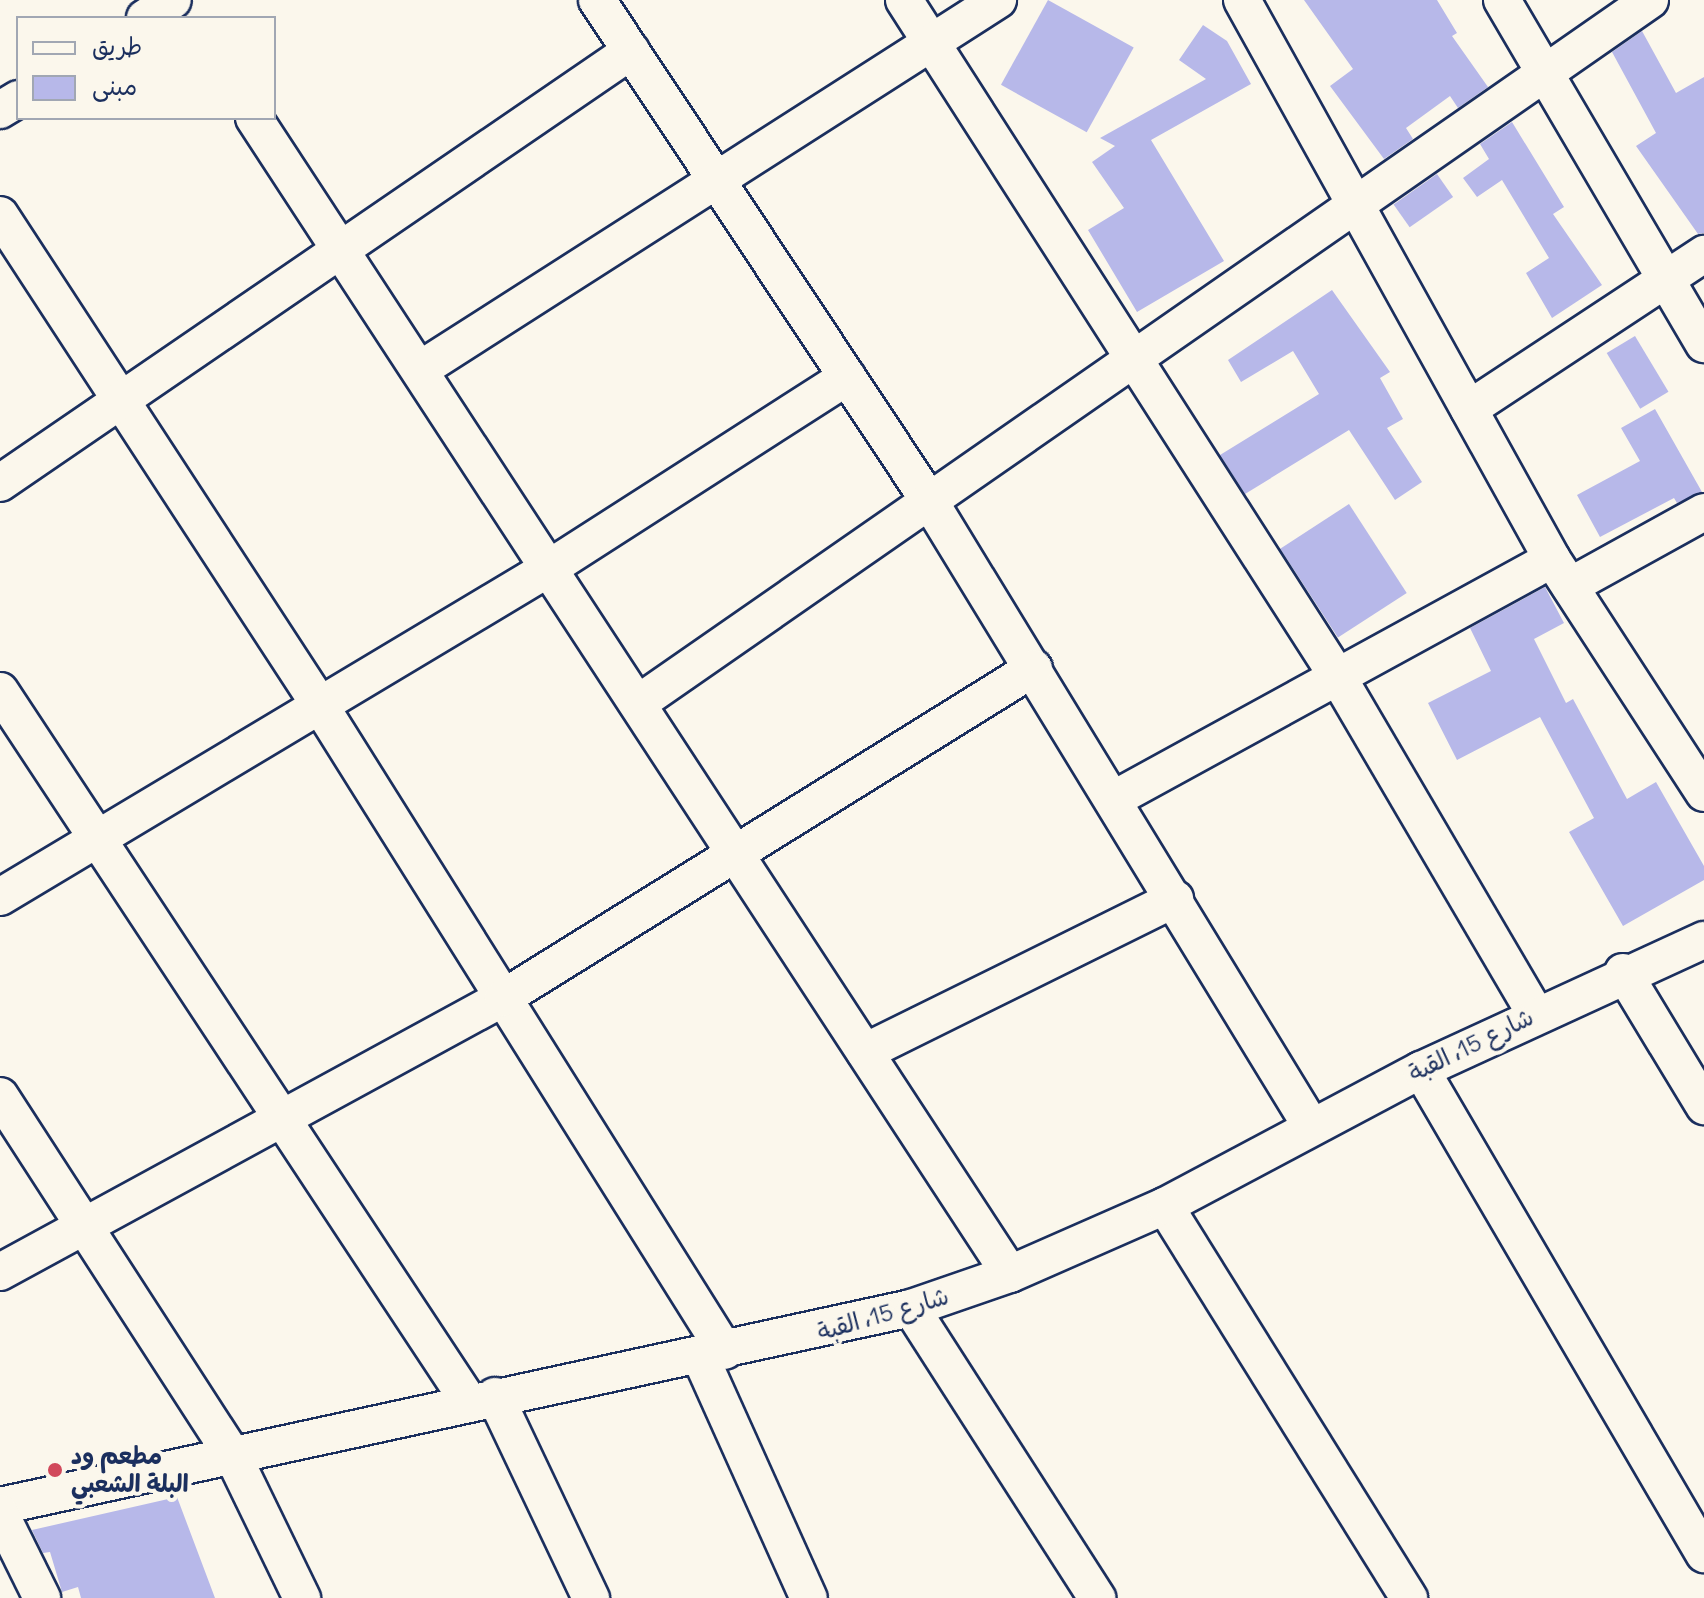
<!DOCTYPE html>
<meta charset="utf-8">
<style>
body{margin:0}
#map{position:relative;width:1704px;height:1598px;overflow:hidden;background:#fbf7ec;font-family:Delius,"Playpen Sans Arabic",sans-serif}
div>[style]{position:absolute}
.building>*{inset:0;background:#b7b8e9;transform-origin:0 0}
.roads{filter:drop-shadow(2px 0 #1b2f5e) drop-shadow(-2px 0 #1b2f5e) drop-shadow(0 2px #1b2f5e) drop-shadow(0 -2px #1b2f5e)}
.minor>*{height:36px;margin:-18px;padding:0 18px;transform-origin:18px;border-radius:18px;background:#fbf7ec}
.dots>*{width:22px;height:22px;translate:-50% -50%;box-sizing:border-box;border:4px solid #fbf7ec;border-radius:50%}
span{translate:-50% -50%;white-space:nowrap;text-align:center;line-height:1.15;-webkit-text-stroke:8px #fbf7ec;paint-order:stroke}
.street-label{font-size:24px;color:#1b2f5e}
.poi-label{font-size:24px;color:#1b2f5e;font-weight:700}
.left{translate:0 -50%;text-align:left}
.legend{position:absolute;left:16px;top:16px;width:260px;height:104px;box-sizing:border-box;background:#fbf7ec;border:2px solid #a1a7b3;margin:0;padding:10px 14px;list-style:none;font-size:24px;color:#1b2f5e}
.legend li{display:flex;align-items:center;gap:16px;height:40px}
.legend b{width:40px;border:2px solid #a1a7b3}
</style>
<div id="map">
<div class="building">
<div style="left:1048px;top:0;width:98px;height:97px;rotate:29deg"></div>
<div style="clip-path:polygon(1304px 0,1437px 0,1457px 33px,1452px 36px,1488px 87px,1458px 108px,1450px 96px,1406px 128px,1413px 139px,1384px 159px,1330px 86px,1353px 69px)"></div>
<div style="clip-path:polygon(1203px 25px,1227px 41px,1251px 84px,1151px 140px,1224px 261px,1137px 312px,1088px 230px,1124px 208px,1092px 162px,1115px 146px,1100px 138px,1206px 79px,1179px 60px)"></div>
<div style="clip-path:polygon(1642px 31px,1676px 93px,1704px 77px,1704px 233px,1698px 234px,1636px 146px,1656px 133px,1612px 52px)"></div>
<div style="clip-path:polygon(1512px 122px,1564px 207px,1553px 214px,1602px 285px,1552px 318px,1526px 273px,1549px 258px,1502px 180px,1477px 197px,1463px 178px,1489px 159px,1480px 144px)"></div>
<div style="left:1437px;top:174px;width:28px;height:53px;rotate:55deg"></div>
<div style="clip-path:polygon(1332px 290px,1390px 372px,1380px 378px,1403px 419px,1387px 428px,1422px 482px,1395px 500px,1349px 430px,1245px 494px,1220px 455px,1319px 394px,1293px 351px,1241px 382px,1228px 360px)"></div>
<div style="left:1635px;top:336px;width:65px;height:33px;rotate:59deg"></div>
<div style="clip-path:polygon(1655px 409px,1702px 492px,1677px 503px,1674px 498px,1600px 537px,1577px 495px,1640px 461px,1621px 428px)"></div>
<div style="left:1349px;top:504px;width:106px;height:82px;rotate:57deg"></div>
<div style="clip-path:polygon(1545px 587px,1564px 623px,1534px 639px,1566px 703px,1573px 699px,1627px 799px,1656px 782px,1704px 866px,1704px 880px,1623px 926px,1569px 832px,1594px 818px,1540px 717px,1457px 760px,1428px 703px,1491px 671px,1470px 628px)"></div>
<div style="clip-path:polygon(177px 1497px,215px 1598px,81px 1598px,78px 1587px,62px 1592px,50px 1552px,43px 1553px,32px 1530px)"></div>
</div>
<div class="roads">
<div class="minor">
<div style="left:597px;top:0;width:602px;rotate:56.44deg"></div>
<div style="left:930px;top:502px;width:731px;rotate:58.59deg"></div>
<div style="left:904px;top:0;width:806px;rotate:57.35deg"></div>
<div style="left:1339px;top:679px;width:387px;rotate:59.6deg"></div>
<div style="left:1242px;top:0;width:639px;rotate:60.99deg"></div>
<div style="left:1552px;top:559px;width:279px;rotate:57deg"></div>
<div style="left:1502px;top:0;width:399px;rotate:59.6deg"></div>
<div style="left:145px;top:18px;width:33px;rotate:-33deg"></div>
<div style="left:0;top:110px;width:21px;rotate:-31deg"></div>
<div style="left:254px;top:118px;width:1381px;rotate:56.82deg"></div>
<div style="left:0;top:215px;width:587px;rotate:56.88deg"></div>
<div style="left:321px;top:707px;width:760px;rotate:57.9deg"></div>
<div style="left:421px;top:369px;width:685px;rotate:-32.6deg"></div>
<div style="left:1469px;top:409px;width:282px;rotate:-33.4deg"></div>
<div style="left:0;top:483px;width:765px;rotate:-34.4deg"></div>
<div style="left:1570px;top:586px;width:153px;rotate:-28.9deg"></div>
<div style="left:0;top:691px;width:852px;rotate:56.59deg"></div>
<div style="left:640px;top:702px;width:1230px;rotate:-34.8deg"></div>
<div style="left:1116px;top:798px;width:497px;rotate:-28.7deg"></div>
<div style="left:0;top:897px;width:642px;rotate:-30.92deg"></div>
<div style="left:551px;top:567px;width:352px;rotate:-32.7deg"></div>
<div style="left:1623px;top:972px;width:157px;rotate:58.8deg"></div>
<div style="left:865px;top:1052px;width:346px;rotate:-26.3deg"></div>
<div style="left:1421px;top:1070px;width:561px;rotate:59.68deg"></div>
<div style="left:0;top:1096px;width:431px;rotate:57.1deg"></div>
<div style="left:234px;top:1458px;width:156px;rotate:64.1deg"></div>
<div style="left:1165px;top:1206px;width:462px;rotate:58.1deg"></div>
<div style="left:0;top:1272px;width:573px;rotate:-28.58deg"></div>
<div style="left:503px;top:998px;width:625px;rotate:-31.86deg"></div>
<div style="left:911px;top:1308px;width:345px;rotate:57.3deg"></div>
<div style="left:700px;top:1356px;width:265px;rotate:65.8deg"></div>
<div style="left:495px;top:1396px;width:224px;rotate:64.6deg"></div>
<div style="left:0;top:1506px;width:932px;rotate:-12.26deg"></div>
<div style="left:911px;top:1308px;width:105px;rotate:-19deg"></div>
<div style="left:1010px;top:1274px;width:169px;rotate:-23.7deg"></div>
<div style="left:1165px;top:1206px;width:290px;rotate:-28deg"></div>
<div style="left:1421px;top:1070px;width:311px;rotate:-24.7deg"></div>
<div style="left:0;top:1513px;width:95px;rotate:63.7deg"></div>
</div>
</div>
<div class="dots">
<div style="left:55px;top:1470px;background:#d1495b"></div>
</div>
<div class="street-label">
<span style="left:1471px;top:1045px;rotate:-26deg">شارع 15، القبة</span>
<span style="left:883px;top:1314px;rotate:-16deg">شارع 15، القبة</span>
</div>
<div class="poi-label">
<span class="left" style="left:71px;top:1470px">مطعم ود<br>البلة الشعبي</span>
</div>
<ul class="legend">
<li><b style="height:10px;background:#fbf7ec"></b>طريق</li>
<li><b style="height:22px;background:#b7b8e9"></b>مبنى</li>
</ul>
</div>
